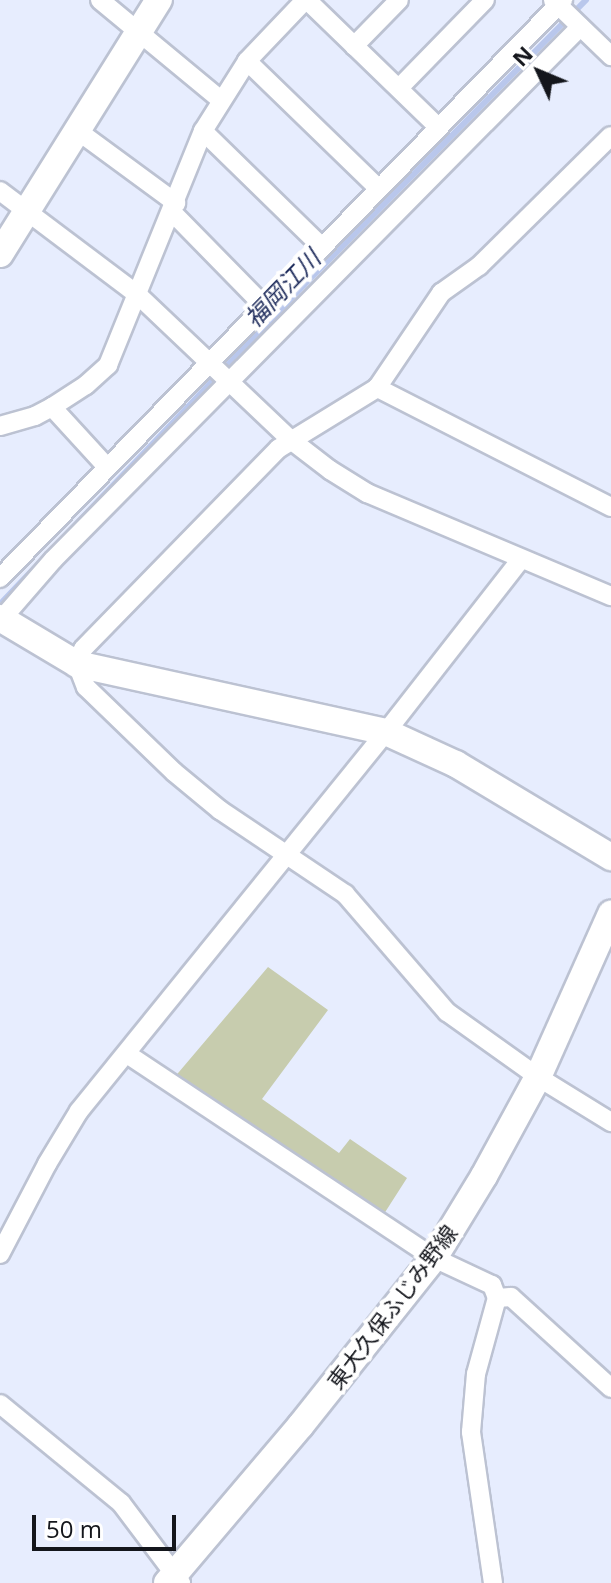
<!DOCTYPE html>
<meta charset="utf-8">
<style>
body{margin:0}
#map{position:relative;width:611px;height:1583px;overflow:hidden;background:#e7edfe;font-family:"Open Sans","Noto Sans JP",sans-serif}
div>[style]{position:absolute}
.green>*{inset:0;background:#c7ccae}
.stream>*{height:6px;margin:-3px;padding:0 3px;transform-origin:3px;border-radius:3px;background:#b9c7ec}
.roads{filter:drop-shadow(2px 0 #bcc2d2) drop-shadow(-2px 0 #bcc2d2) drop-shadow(0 2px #bcc2d2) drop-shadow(0 -2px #bcc2d2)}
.street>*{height:18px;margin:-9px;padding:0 9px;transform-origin:9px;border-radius:9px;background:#fff}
.secondary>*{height:26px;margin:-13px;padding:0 13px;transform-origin:13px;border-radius:13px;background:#fff}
span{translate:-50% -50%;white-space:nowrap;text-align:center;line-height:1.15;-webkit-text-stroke:8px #fff;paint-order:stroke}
.street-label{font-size:22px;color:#14161c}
.water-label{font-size:24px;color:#23305f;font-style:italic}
.north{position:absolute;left:499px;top:32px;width:80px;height:80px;-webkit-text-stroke:6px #fff;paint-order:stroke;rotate:314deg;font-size:22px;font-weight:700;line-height:32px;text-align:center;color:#14161c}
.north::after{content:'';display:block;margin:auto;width:28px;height:36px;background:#14161c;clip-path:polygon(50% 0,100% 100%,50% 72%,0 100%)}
.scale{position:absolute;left:32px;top:1515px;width:144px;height:36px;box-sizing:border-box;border:4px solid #14161c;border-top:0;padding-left:10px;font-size:24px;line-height:28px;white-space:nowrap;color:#14161c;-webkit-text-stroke:6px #fff;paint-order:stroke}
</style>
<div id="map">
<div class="green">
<div style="clip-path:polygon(268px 967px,328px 1010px,262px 1099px,339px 1153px,350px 1139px,407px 1178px,382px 1217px,173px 1079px)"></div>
</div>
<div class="stream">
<div style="left:3px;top:601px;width:436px;rotate:-46.4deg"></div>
<div style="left:304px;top:285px;width:401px;rotate:-45.3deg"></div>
</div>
<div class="roads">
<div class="street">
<div style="left:100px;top:0;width:157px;rotate:39.6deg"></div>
<div style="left:307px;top:0;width:182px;rotate:44.1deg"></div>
<div style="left:553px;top:0;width:81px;rotate:44deg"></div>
<div style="left:354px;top:46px;width:64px;rotate:-45.6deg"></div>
<div style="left:247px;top:61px;width:181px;rotate:44.1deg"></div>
<div style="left:399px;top:88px;width:123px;rotate:-45.7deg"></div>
<div style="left:78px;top:131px;width:122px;rotate:36.3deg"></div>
<div style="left:203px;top:131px;width:165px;rotate:44.3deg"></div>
<div style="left:0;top:191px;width:173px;rotate:37deg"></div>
<div style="left:138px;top:295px;width:211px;rotate:43.5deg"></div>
<div style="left:291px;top:440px;width:49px;rotate:37.6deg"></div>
<div style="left:330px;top:470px;width:44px;rotate:31.9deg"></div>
<div style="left:367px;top:493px;width:265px;rotate:22.9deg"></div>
<div style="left:173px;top:213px;width:129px;rotate:45.6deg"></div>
<div style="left:377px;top:388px;width:115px;rotate:-56deg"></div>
<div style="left:441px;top:293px;width:47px;rotate:-35.4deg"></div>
<div style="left:479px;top:266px;width:185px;rotate:-44.6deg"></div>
<div style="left:52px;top:407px;width:81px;rotate:47.5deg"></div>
<div style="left:0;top:426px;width:36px;rotate:-16deg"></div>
<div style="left:35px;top:416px;width:19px;rotate:-28deg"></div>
<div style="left:52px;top:407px;width:40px;rotate:-32.9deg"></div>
<div style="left:86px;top:385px;width:30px;rotate:-42deg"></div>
<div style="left:108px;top:365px;width:253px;rotate:-67.9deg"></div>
<div style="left:203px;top:131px;width:83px;rotate:-57.8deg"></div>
<div style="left:247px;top:61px;width:84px;rotate:-46.4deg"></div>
<div style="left:611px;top:507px;width:263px;rotate:-153deg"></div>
<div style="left:377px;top:388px;width:116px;rotate:148.4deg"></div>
<div style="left:278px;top:449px;width:279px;rotate:134.3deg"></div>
<div style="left:83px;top:649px;width:16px;rotate:112deg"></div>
<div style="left:77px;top:664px;width:25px;rotate:69deg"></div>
<div style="left:86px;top:687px;width:122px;rotate:44deg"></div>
<div style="left:174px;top:772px;width:60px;rotate:39.6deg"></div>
<div style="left:220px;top:810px;width:151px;rotate:33.9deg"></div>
<div style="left:345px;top:894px;width:156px;rotate:49.2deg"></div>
<div style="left:447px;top:1012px;width:112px;rotate:35.5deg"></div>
<div style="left:538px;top:1077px;width:86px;rotate:31.7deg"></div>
<div style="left:0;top:578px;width:807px;rotate:-45.75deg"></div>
<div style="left:0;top:621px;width:81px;rotate:-49deg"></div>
<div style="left:53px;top:560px;width:750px;rotate:-45.32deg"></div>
<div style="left:127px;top:1054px;width:369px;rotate:33.6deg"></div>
<div style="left:434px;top:1258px;width:64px;rotate:25deg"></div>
<div style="left:492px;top:1285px;width:14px;rotate:69deg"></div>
<div style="left:497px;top:1298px;width:14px;rotate:-4deg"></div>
<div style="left:511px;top:1297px;width:135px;rotate:42.3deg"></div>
<div style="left:0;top:1254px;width:102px;rotate:-62.4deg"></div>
<div style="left:47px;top:1164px;width:62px;rotate:-58.9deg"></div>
<div style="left:79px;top:1111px;width:488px;rotate:-51deg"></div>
<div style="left:386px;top:732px;width:219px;rotate:-52deg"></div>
<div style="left:0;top:1404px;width:156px;rotate:39.3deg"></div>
<div style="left:121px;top:1503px;width:100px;rotate:53.1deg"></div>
<div style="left:493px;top:1583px;width:153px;rotate:-98.3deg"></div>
<div style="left:471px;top:1432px;width:58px;rotate:-85.1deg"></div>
<div style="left:476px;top:1374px;width:79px;rotate:-74.6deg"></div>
</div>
<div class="secondary">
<div style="left:0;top:254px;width:300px;rotate:-58deg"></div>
<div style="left:0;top:618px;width:90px;rotate:30.9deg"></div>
<div style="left:77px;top:664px;width:316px;rotate:12.4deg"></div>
<div style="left:386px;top:732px;width:77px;rotate:24.6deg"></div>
<div style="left:456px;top:764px;width:181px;rotate:31deg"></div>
<div style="left:167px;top:1583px;width:207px;rotate:-49.7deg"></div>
<div style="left:301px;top:1425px;width:213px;rotate:-51.5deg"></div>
<div style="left:434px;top:1258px;width:96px;rotate:-58.6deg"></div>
<div style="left:484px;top:1176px;width:113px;rotate:-61.4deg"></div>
<div style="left:538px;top:1077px;width:179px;rotate:-65.9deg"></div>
</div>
</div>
<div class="street-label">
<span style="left:392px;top:1307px;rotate:-53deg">東大久保ふじみ野線</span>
</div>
<div class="water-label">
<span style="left:282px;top:288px;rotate:-46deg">福岡江川</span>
</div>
<div class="north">N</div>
<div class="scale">50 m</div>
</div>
